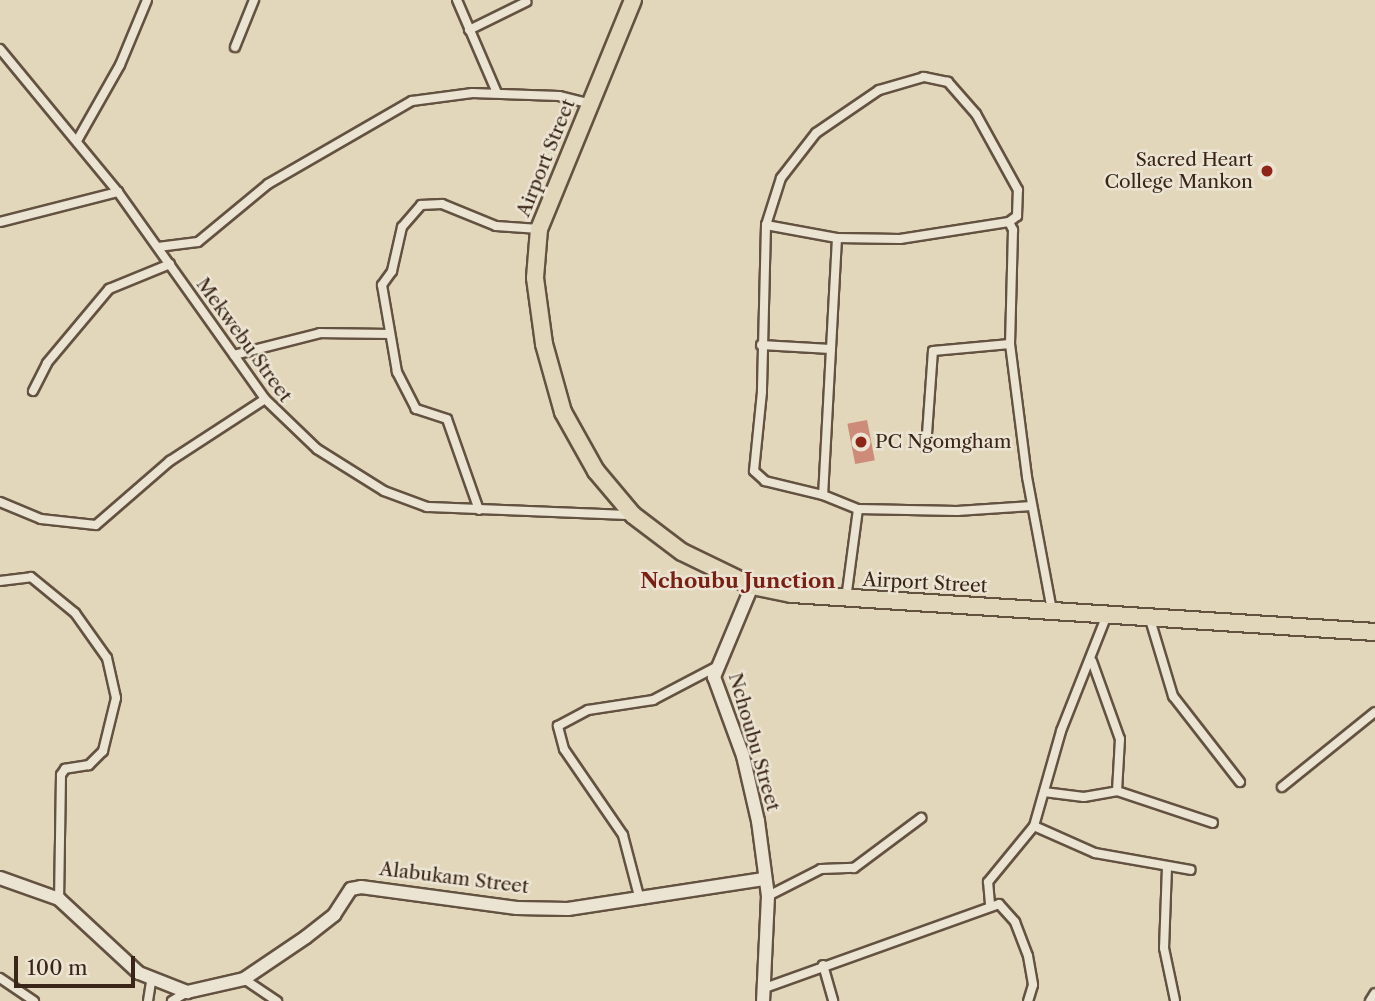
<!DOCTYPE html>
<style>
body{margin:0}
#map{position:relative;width:1375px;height:1001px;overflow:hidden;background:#e2d6bb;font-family:"Libre Caslon Text",serif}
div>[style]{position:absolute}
.building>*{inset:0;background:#cd8b79;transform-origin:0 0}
.roads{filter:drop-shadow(2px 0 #645241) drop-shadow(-2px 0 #645241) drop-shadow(0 2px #645241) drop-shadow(0 -2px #645241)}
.street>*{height:8px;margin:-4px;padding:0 4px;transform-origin:4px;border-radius:4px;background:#ece4d3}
.secondary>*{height:12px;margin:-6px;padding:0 6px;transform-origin:6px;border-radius:6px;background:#ece4d3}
.highway>*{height:16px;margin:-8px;padding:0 8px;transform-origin:8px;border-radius:8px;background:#e2d6bb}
.dots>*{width:19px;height:19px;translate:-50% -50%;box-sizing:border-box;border:4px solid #ece4d3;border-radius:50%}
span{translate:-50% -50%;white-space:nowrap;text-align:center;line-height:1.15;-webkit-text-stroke:5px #ece4d3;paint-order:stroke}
.street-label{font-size:19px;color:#3a2618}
.poi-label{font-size:19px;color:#3a2618}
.right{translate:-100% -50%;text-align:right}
.left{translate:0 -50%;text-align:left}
.neighbourhood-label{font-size:21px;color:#7a1f14;font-weight:700}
.scale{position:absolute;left:14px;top:956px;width:121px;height:32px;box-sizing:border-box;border:4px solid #3a2618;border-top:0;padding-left:9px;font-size:21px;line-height:24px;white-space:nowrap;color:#3a2618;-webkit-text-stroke:5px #ece4d3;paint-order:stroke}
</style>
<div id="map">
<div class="building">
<div style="left:867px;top:420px;width:41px;height:20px;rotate:79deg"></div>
</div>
<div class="roads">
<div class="street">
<div style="left:457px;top:0;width:101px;rotate:66.7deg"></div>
<div style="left:469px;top:30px;width:64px;rotate:-26.2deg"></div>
<div style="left:235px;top:47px;width:51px;rotate:-68deg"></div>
<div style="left:0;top:49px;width:185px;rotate:50.5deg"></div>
<div style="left:118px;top:192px;width:254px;rotate:54.6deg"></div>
<div style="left:265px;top:399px;width:72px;rotate:43.9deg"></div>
<div style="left:317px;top:449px;width:79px;rotate:32.1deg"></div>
<div style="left:384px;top:491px;width:46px;rotate:20.4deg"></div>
<div style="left:427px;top:507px;width:203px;rotate:2.3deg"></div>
<div style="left:78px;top:139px;width:85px;rotate:-60.4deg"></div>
<div style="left:120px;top:65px;width:70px;rotate:-67.4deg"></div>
<div style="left:0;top:222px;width:122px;rotate:-14.3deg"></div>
<div style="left:1009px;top:222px;width:9px;rotate:63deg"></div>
<div style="left:1013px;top:230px;width:114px;rotate:91.5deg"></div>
<div style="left:1010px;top:344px;width:134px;rotate:82.7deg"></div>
<div style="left:1027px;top:477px;width:136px;rotate:79.4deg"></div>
<div style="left:766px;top:225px;width:72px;rotate:10.4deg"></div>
<div style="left:837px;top:238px;width:63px;rotate:0.9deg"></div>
<div style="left:900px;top:239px;width:110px;rotate:-8.9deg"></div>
<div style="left:1009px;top:222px;width:10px;rotate:-37deg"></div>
<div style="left:1017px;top:216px;width:26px;rotate:-88deg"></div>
<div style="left:1018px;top:190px;width:87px;rotate:-118.9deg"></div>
<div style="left:976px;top:114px;width:43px;rotate:-131.2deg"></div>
<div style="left:948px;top:82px;width:25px;rotate:-168deg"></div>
<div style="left:924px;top:77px;width:47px;rotate:163.9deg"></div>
<div style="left:879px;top:90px;width:76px;rotate:145.7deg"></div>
<div style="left:816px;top:133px;width:57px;rotate:127.9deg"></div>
<div style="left:781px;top:178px;width:49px;rotate:107.7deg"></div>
<div style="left:766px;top:225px;width:167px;rotate:91.4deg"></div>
<div style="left:762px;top:392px;width:79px;rotate:95.8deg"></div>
<div style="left:754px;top:471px;width:15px;rotate:42deg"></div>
<div style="left:765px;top:481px;width:60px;rotate:13.6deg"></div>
<div style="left:837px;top:238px;width:257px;rotate:93.1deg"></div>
<div style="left:823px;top:495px;width:38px;rotate:22deg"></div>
<div style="left:858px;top:509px;width:91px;rotate:97.6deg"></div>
<div style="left:158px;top:247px;width:40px;rotate:-7.1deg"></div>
<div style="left:198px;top:242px;width:91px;rotate:-39.6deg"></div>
<div style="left:268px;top:184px;width:166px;rotate:-30deg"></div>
<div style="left:412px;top:101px;width:61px;rotate:-7.6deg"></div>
<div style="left:472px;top:93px;width:87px;rotate:2deg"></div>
<div style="left:559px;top:96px;width:32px;rotate:14deg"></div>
<div style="left:761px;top:345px;width:70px;rotate:3.3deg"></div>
<div style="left:234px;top:355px;width:89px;rotate:-14.3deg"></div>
<div style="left:320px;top:333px;width:67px;rotate:0.9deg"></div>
<div style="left:33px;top:391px;width:31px;rotate:-63deg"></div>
<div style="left:47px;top:363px;width:97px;rotate:-50deg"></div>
<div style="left:109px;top:289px;width:66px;rotate:-22.3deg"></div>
<div style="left:926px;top:448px;width:97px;rotate:-85.9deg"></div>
<div style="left:933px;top:351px;width:77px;rotate:-5.2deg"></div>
<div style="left:0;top:502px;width:44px;rotate:22.5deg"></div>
<div style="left:41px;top:519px;width:55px;rotate:6.2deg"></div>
<div style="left:96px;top:525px;width:98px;rotate:-40.9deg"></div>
<div style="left:170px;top:461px;width:113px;rotate:-33.1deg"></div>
<div style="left:858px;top:509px;width:99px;rotate:1.2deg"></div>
<div style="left:957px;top:511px;width:75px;rotate:-3.8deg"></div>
<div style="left:479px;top:510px;width:96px;rotate:-109.4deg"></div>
<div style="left:447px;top:419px;width:33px;rotate:-162deg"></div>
<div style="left:416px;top:409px;width:42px;rotate:-117.2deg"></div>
<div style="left:397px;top:372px;width:88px;rotate:-99.8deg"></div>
<div style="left:382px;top:285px;width:17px;rotate:-54deg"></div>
<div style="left:392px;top:271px;width:45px;rotate:-77.2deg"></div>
<div style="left:402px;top:227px;width:29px;rotate:-49deg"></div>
<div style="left:421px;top:205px;width:21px;rotate:-3deg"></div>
<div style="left:442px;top:204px;width:58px;rotate:22.2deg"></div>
<div style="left:496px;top:226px;width:43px;rotate:4deg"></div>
<div style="left:0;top:581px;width:31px;rotate:-7deg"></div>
<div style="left:31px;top:577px;width:57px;rotate:39.3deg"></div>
<div style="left:75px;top:613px;width:55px;rotate:54.6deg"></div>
<div style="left:107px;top:658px;width:41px;rotate:77.3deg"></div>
<div style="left:116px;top:698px;width:55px;rotate:103.8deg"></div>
<div style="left:103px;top:751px;width:20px;rotate:135deg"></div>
<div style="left:89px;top:765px;width:24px;rotate:171deg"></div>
<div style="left:65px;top:769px;width:7px;rotate:124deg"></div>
<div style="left:61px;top:775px;width:124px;rotate:90.9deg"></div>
<div style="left:1149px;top:616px;width:84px;rotate:73.3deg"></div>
<div style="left:1173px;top:696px;width:109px;rotate:52.1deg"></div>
<div style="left:1092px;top:661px;width:83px;rotate:70.3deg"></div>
<div style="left:1120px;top:739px;width:52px;rotate:93.3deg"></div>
<div style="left:1282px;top:787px;width:119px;rotate:-38.9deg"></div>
<div style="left:1044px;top:792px;width:40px;rotate:7.1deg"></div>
<div style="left:1084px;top:797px;width:34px;rotate:-10deg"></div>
<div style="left:1117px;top:791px;width:101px;rotate:18.4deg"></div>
<div style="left:1034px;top:826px;width:67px;rotate:23.9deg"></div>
<div style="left:1095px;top:853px;width:97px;rotate:10deg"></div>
<div style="left:1167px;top:867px;width:81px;rotate:92.1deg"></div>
<div style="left:1164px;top:948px;width:53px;rotate:78.1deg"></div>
<div style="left:768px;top:896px;width:59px;rotate:-27deg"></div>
<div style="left:821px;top:869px;width:33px;rotate:-2deg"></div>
<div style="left:854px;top:868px;width:84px;rotate:-36.7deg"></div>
<div style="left:640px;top:900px;width:67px;rotate:-104.7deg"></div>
<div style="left:623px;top:835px;width:104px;rotate:-124.5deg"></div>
<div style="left:564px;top:749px;width:24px;rotate:-105deg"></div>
<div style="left:558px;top:726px;width:34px;rotate:-28deg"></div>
<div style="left:588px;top:710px;width:66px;rotate:-8.7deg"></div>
<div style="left:653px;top:700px;width:69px;rotate:-27.7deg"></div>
<div style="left:990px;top:904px;width:22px;rotate:-95deg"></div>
<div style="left:988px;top:882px;width:72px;rotate:-50.6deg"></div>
<div style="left:1034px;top:826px;width:99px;rotate:-74.1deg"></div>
<div style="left:1061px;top:731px;width:125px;rotate:-68.4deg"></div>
<div style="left:823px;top:965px;width:37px;rotate:74deg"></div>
<div style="left:0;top:978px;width:41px;rotate:34.1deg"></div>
<div style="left:244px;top:979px;width:40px;rotate:34deg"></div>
<div style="left:762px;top:989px;width:252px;rotate:-19.7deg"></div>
<div style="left:999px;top:904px;width:24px;rotate:48deg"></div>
<div style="left:1015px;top:922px;width:36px;rotate:69deg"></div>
<div style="left:1028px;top:956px;width:29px;rotate:80deg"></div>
<div style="left:1033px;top:985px;width:17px;rotate:107deg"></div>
<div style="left:148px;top:1001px;width:20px;rotate:-81deg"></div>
<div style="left:172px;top:1001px;width:17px;rotate:-31deg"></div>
<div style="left:1370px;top:1001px;width:9px;rotate:-58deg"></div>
</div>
<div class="secondary">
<div style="left:752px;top:586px;width:99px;rotate:112.7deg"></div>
<div style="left:714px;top:677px;width:84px;rotate:69.8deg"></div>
<div style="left:743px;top:756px;width:67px;rotate:77deg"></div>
<div style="left:758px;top:821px;width:76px;rotate:82.4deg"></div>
<div style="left:768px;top:896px;width:105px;rotate:92.7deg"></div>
<div style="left:0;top:878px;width:63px;rotate:19.6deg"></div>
<div style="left:59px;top:899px;width:109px;rotate:42.8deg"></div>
<div style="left:139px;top:973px;width:52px;rotate:21.6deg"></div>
<div style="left:187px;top:992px;width:58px;rotate:-12.8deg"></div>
<div style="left:244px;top:979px;width:75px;rotate:-34.1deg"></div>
<div style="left:306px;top:937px;width:36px;rotate:-38deg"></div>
<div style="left:334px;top:915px;width:31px;rotate:-57deg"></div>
<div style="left:351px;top:889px;width:10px;rotate:-11deg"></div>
<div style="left:361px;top:887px;width:157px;rotate:7.7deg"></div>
<div style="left:517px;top:908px;width:51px;rotate:1.1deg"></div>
<div style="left:568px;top:909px;width:198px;rotate:-8.7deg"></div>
</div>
<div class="highway">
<div style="left:633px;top:0;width:248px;rotate:112.3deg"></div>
<div style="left:539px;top:229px;width:49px;rotate:94.7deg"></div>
<div style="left:535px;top:278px;width:67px;rotate:82.2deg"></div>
<div style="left:544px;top:344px;width:71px;rotate:74.4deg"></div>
<div style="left:563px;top:412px;width:68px;rotate:60.8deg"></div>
<div style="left:596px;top:471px;width:57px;rotate:49.9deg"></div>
<div style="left:633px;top:515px;width:61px;rotate:37.1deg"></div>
<div style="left:682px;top:552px;width:78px;rotate:25.9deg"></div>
<div style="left:752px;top:586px;width:41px;rotate:11.3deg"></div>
<div style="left:792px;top:594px;width:584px;rotate:3.73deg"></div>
</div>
</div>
<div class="dots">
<div style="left:1267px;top:171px;background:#8f2418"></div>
<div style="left:861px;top:442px;background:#8f2418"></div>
</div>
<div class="street-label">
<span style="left:546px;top:158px;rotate:-68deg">Airport Street</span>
<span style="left:244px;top:340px;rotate:54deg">Mekwebu Street</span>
<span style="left:925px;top:583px;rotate:3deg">Airport Street</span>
<span style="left:754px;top:742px;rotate:74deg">Nchoubu Street</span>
<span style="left:454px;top:878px;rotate:7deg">Alabukam Street</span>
</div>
<div class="poi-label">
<span class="right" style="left:1253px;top:171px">Sacred Heart<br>College Mankon</span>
<span class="left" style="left:875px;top:442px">PC Ngomgham</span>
</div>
<div class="neighbourhood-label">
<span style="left:738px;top:581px">Nchoubu Junction</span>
</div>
<div class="scale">100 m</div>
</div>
